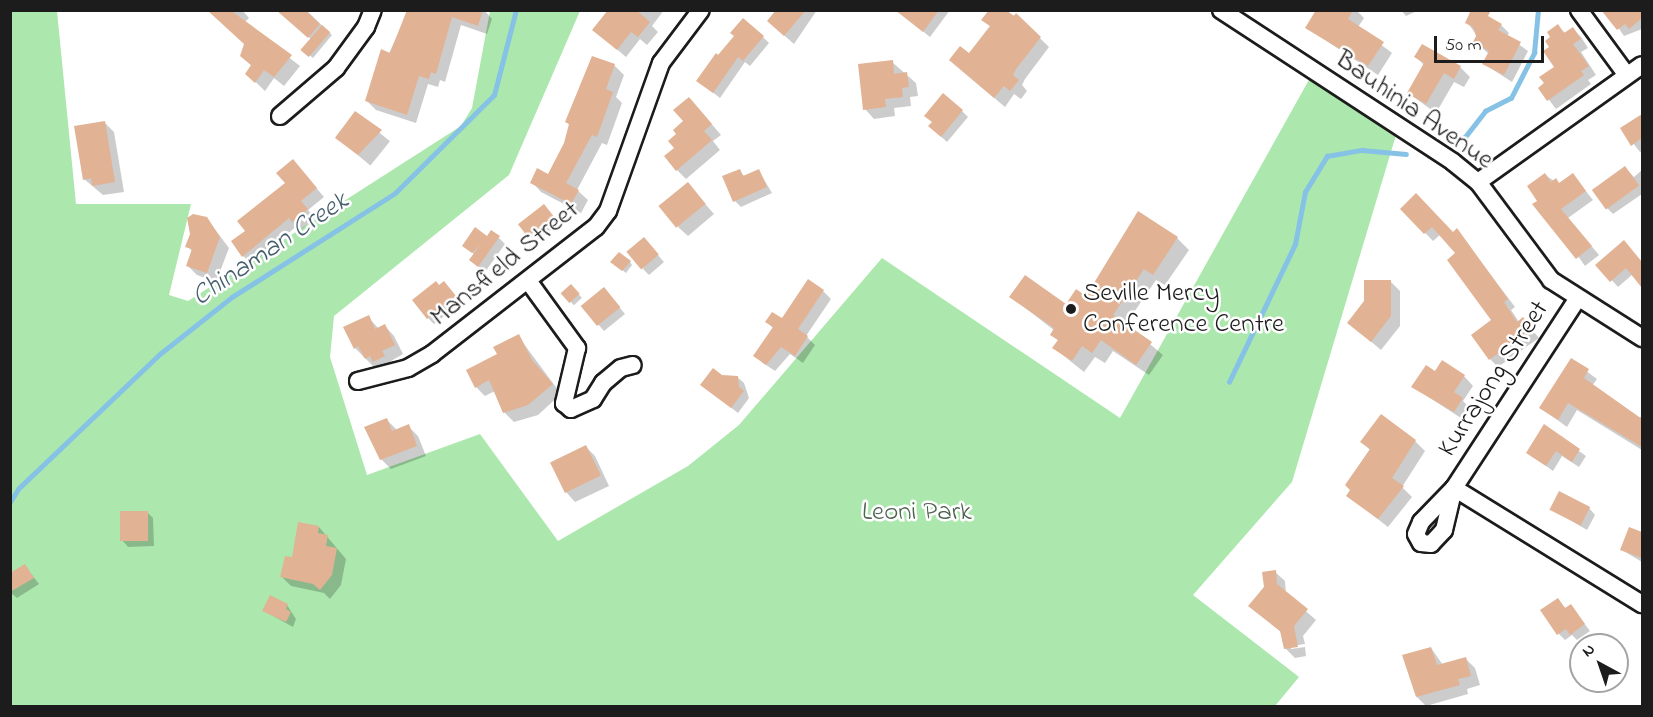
<!DOCTYPE html>
<style>
body{margin:0}
#map{position:relative;width:1653px;height:717px;overflow:hidden;background:#fff;font-family:"Indie Flower",sans-serif}
div>[style]{position:absolute}
.green>*{inset:0;background:#ace8ae}
.shadow>*{inset:0;background:#0003;transform-origin:0 0}
.stream>*{height:4.5px;margin:-2.25px;padding:0 2.25px;transform-origin:2.25px;border-radius:2.25px;background:#85c2e5}
.building>*{inset:0;background:#e1b293;transform-origin:0 0}
.roads{filter:drop-shadow(2px 0 #1c1c1c) drop-shadow(-2px 0 #1c1c1c) drop-shadow(0 2px #1c1c1c) drop-shadow(0 -2px #1c1c1c)}
.minor>*{height:16px;margin:-8px;padding:0 8px;transform-origin:8px;border-radius:8px;background:#fff}
.dots>*{width:16px;height:16px;translate:-50% -50%;box-sizing:border-box;border:3px solid #fff;border-radius:50%}
span{translate:-50% -50%;white-space:nowrap;text-align:center;line-height:1.15;-webkit-text-stroke:5px #fff;paint-order:stroke}
.street-label{font-size:27px;color:#1c1c1c}
.poi-label{font-size:27px;color:#1c1c1c}
.left{translate:0 -50%;text-align:left}
.park-label{font-size:27px;color:#4e634f}
.water-label{font-size:28px;color:#465e6c;font-style:italic}
.frame{position:absolute;inset:0;border:12px solid #1c1c1c;pointer-events:none}
.north{position:absolute;left:1569px;top:633px;width:60px;height:60px;box-sizing:border-box;background:#fff;border:2px solid #a4a4a4;border-radius:50%;rotate:320deg;font-size:16px;font-weight:700;line-height:24px;text-align:center;color:#1c1c1c}
.north::after{content:'';display:block;margin:auto;width:21px;height:27px;background:#1c1c1c;clip-path:polygon(50% 0,100% 100%,50% 72%,0 100%)}
.scale{position:absolute;left:1434px;top:36px;width:110px;height:27px;box-sizing:border-box;border:3px solid #1c1c1c;border-top:0;padding-left:8px;font-size:18px;line-height:21px;white-space:nowrap;color:#1c1c1c;-webkit-text-stroke:4px #fff;paint-order:stroke}
</style>
<div id="map">
<div class="green">
<div style="clip-path:polygon(10px 11px,57px 11px,76px 204px,191px 204px,169px 295px,188px 301px,461px 126px,472px 108px,490px 11px,580px 11px,509px 175px,334px 316px,330px 357px,367px 475px,480px 434px,558px 541px,688px 466px,739px 425px,882px 258px,1120px 418px,1310px 78px,1396px 135px,1292px 482px,1193px 595px,1299px 677px,1275px 706px,11px 706px)"></div>
</div>
<div class="shadow">
<div style="clip-path:polygon(211px 10px,242px 10px,249px 18px,244px 23px,300px 66px,284px 86px,274px 78px,265px 91px,247px 74px,252px 66px,241px 56px,246px 44px)"></div>
<div style="clip-path:polygon(280px 10px,306px 10px,332px 35px,313px 58px,303px 50px,312px 40px)"></div>
<div style="clip-path:polygon(409px 10px,484px 10px,492px 19px,487px 34px,461px 25px,445px 82px,440px 80px,438px 87px,428px 84px,416px 123px,376px 110px,367px 101px)"></div>
<div style="clip-path:polygon(610px 10px,664px 10px,652px 26px,658px 32px,647px 45px,640px 39px,626px 57px,594px 30px)"></div>
<div style="clip-path:polygon(778px 10px,817px 10px,794px 44px,778px 30px)"></div>
<div style="clip-path:polygon(920px 10px,950px 10px,930px 37px,910px 21px)"></div>
<div style="clip-path:polygon(1318px 10px,1356px 10px,1364px 18px,1358px 27px,1392px 53px,1378px 75px,1307px 28px)"></div>
<div style="clip-path:polygon(1401px 10px,1419px 10px,1406px 16px)"></div>
<div style="clip-path:polygon(1606px 10px,1642px 10px,1642px 29px,1624px 36px)"></div>
<div style="clip-path:polygon(1016px 15px,1049px 47px,1025px 79px,1022px 85px,1027px 91px,1021px 99px,1014px 94px,1005px 107px,960px 69px,991px 27px,983px 20px)"></div>
<div style="clip-path:polygon(1467px 22px,1501px 25px,1509px 33px,1507px 36px,1528px 51px,1512px 82px,1484px 64px,1489px 54px,1475px 42px,1478px 37px)"></div>
<div style="clip-path:polygon(1558px 26px,1566px 34px,1573px 29px,1581px 37px,1588px 48px,1581px 52px,1596px 75px,1588px 80px,1591px 84px,1556px 109px,1540px 88px,1556px 68px,1551px 47px)"></div>
<div style="clip-path:polygon(736px 37px,763px 37px,769px 43px,750px 66px,745px 62px,720px 98px,698px 81px)"></div>
<div style="clip-path:polygon(1416px 57px,1460px 67px,1470px 77px,1464px 87px,1454px 82px,1436px 113px,1408px 93px,1424px 65px)"></div>
<div style="clip-path:polygon(892px 62px,916px 83px,918px 96px,910px 97px,911px 106px,894px 108px,895px 116px,874px 119px,865px 109px)"></div>
<div style="clip-path:polygon(614px 65px,624px 75px,616px 97px,622px 103px,607px 145px,602px 143px,577px 190px,588px 200px,581px 213px,541px 192px,532px 182px,549px 176px,566px 144px,570px 126px,567px 122px)"></div>
<div style="clip-path:polygon(698px 108px,721px 135px,713px 141px,720px 150px,686px 179px,677px 170px,676px 148px)"></div>
<div style="clip-path:polygon(962px 111px,968px 117px,947px 142px,936px 132px,933px 122px)"></div>
<div style="left:355px;top:113px;width:45px;height:31px;rotate:39deg"></div>
<div style="clip-path:polygon(1642px 116px,1642px 151px,1640px 152px,1622px 129px)"></div>
<div style="clip-path:polygon(104px 122px,114px 132px,124px 192px,103px 195px,84px 179px)"></div>
<div style="clip-path:polygon(1625px 168px,1634px 177px,1642px 170px,1642px 194px,1613px 214px,1605px 206px)"></div>
<div style="clip-path:polygon(301px 170px,324px 197px,308px 210px,315px 218px,302px 229px,298px 225px,252px 264px,243px 256px,247px 231px)"></div>
<div style="clip-path:polygon(739px 170px,745px 177px,759px 171px,772px 193px,741px 207px,735px 201px)"></div>
<div style="clip-path:polygon(1545px 175px,1559px 184px,1573px 175px,1593px 200px,1568px 218px,1599px 255px,1585px 266px,1539px 201px)"></div>
<div style="clip-path:polygon(688px 184px,714px 214px,688px 236px,678px 227px)"></div>
<div style="clip-path:polygon(1402px 209px,1453px 234px,1457px 230px,1515px 307px,1511px 310px,1519px 322px,1523px 319px,1539px 338px,1498px 367px,1490px 359px,1493px 321px,1457px 254px,1441px 234px,1433px 241px)"></div>
<div style="clip-path:polygon(550px 213px,559px 224px,536px 242px,530px 236px)"></div>
<div style="clip-path:polygon(207px 219px,229px 248px,216px 282px,197px 275px,187px 265px,192px 251px,187px 246px)"></div>
<div style="clip-path:polygon(487px 238px,499px 238px,505px 244px,485px 272px,471px 260px,475px 255px,464px 246px)"></div>
<div style="clip-path:polygon(1177px 238px,1189px 250px,1165px 285px,1156px 280px,1126px 324px,1163px 355px,1149px 375px,1113px 351px,1105px 363px,1095px 357px,1084px 372px,1054px 348px,1059px 341px,1052px 335px,1055px 331px,1011px 297px,1066px 306px,1087px 298px)"></div>
<div style="clip-path:polygon(650px 246px,664px 262px,649px 275px,643px 269px)"></div>
<div style="clip-path:polygon(1630px 249px,1642px 263px,1642px 272px,1636px 277px,1633px 274px,1618px 287px,1598px 265px)"></div>
<div style="clip-path:polygon(630px 262px,632px 265px,626px 273px,615px 264px)"></div>
<div style="clip-path:polygon(1390px 281px,1400px 291px,1400px 326px,1381px 350px,1349px 323px)"></div>
<div style="clip-path:polygon(439px 286px,450px 289px,461px 303px,434px 324px,428px 318px)"></div>
<div style="left:571px;top:286px;width:16px;height:11px;rotate:47deg"></div>
<div style="clip-path:polygon(823px 291px,831px 299px,806px 336px,815px 345px,803px 363px,790px 354px,775px 371px,763px 363px,755px 355px,773px 328px,767px 322px,782px 320px)"></div>
<div style="clip-path:polygon(610px 296px,625px 314px,604px 331px,583px 307px)"></div>
<div style="clip-path:polygon(368px 317px,379px 329px,385px 326px,394px 336px,403px 354px,391px 361px,394px 366px,384px 371px,379px 366px,375px 368px,355px 348px)"></div>
<div style="clip-path:polygon(518px 336px,561px 394px,538px 415px,514px 422px,504px 412px,495px 391px,485px 396px,476px 387px)"></div>
<div style="clip-path:polygon(1571px 360px,1597px 379px,1592px 386px,1639px 418px,1642px 416px,1642px 450px,1577px 410px,1567px 427px,1541px 408px)"></div>
<div style="clip-path:polygon(1435px 373px,1464px 376px,1473px 386px,1463px 401px,1471px 409px,1464px 420px,1413px 387px)"></div>
<div style="clip-path:polygon(722px 377px,737px 377px,744px 383px,749px 398px,738px 413px,702px 385px)"></div>
<div style="clip-path:polygon(387px 420px,397px 430px,408px 426px,418px 436px,426px 456px,391px 469px,381px 459px)"></div>
<div style="clip-path:polygon(1544px 426px,1586px 456px,1579px 467px,1562px 456px,1553px 471px,1528px 453px)"></div>
<div style="clip-path:polygon(1415px 441px,1425px 451px,1402px 487px,1412px 497px,1388px 527px,1348px 496px,1371px 451px,1362px 442px)"></div>
<div style="clip-path:polygon(586px 447px,595px 456px,609px 486px,575px 502px,566px 492px)"></div>
<div style="clip-path:polygon(1589px 508px,1595px 515px,1587px 530px,1551px 509px)"></div>
<div style="clip-path:polygon(147px 512px,153px 518px,154px 546px,128px 547px,122px 540px)"></div>
<div style="clip-path:polygon(319px 527px,346px 559px,341px 585px,330px 599px,324px 593px,291px 586px,282px 577px)"></div>
<div style="clip-path:polygon(1630px 529px,1642px 533px,1642px 562px,1622px 550px)"></div>
<div style="clip-path:polygon(25px 566px,39px 584px,17px 598px,10px 592px,10px 575px)"></div>
<div style="clip-path:polygon(1275px 572px,1285px 581px,1286px 594px,1316px 620px,1303px 636px,1305px 644px,1291px 646px,1291px 649px,1305px 647px,1306px 656px,1295px 658px,1285px 648px,1282px 633px,1250px 606px)"></div>
<div style="clip-path:polygon(1558px 600px,1566px 609px,1571px 606px,1590px 631px,1577px 640px,1572px 635px,1565px 640px,1559px 634px)"></div>
<div style="clip-path:polygon(287px 605px,296px 619px,293px 627px,264px 611px)"></div>
<div style="clip-path:polygon(1431px 648px,1443px 665px,1466px 659px,1475px 668px,1480px 685px,1467px 689px,1468px 694px,1426px 706px,1417px 697px)"></div>
</div>
<div class="stream">
<div style="left:1451px;top:142px;width:15px;rotate:-20deg"></div>
<div style="left:1465px;top:137px;width:33px;rotate:-52deg"></div>
<div style="left:1485px;top:111px;width:29px;rotate:-27deg"></div>
<div style="left:1511px;top:98px;width:51px;rotate:-62.9deg"></div>
<div style="left:1534px;top:53px;width:43px;rotate:-84.7deg"></div>
<div style="left:1229px;top:382px;width:153px;rotate:-64.4deg"></div>
<div style="left:1295px;top:244px;width:53px;rotate:-79.1deg"></div>
<div style="left:1305px;top:192px;width:42px;rotate:-58.6deg"></div>
<div style="left:1327px;top:156px;width:36px;rotate:-10deg"></div>
<div style="left:1362px;top:150px;width:44px;rotate:5.2deg"></div>
<div style="left:10px;top:502px;width:15px;rotate:-58deg"></div>
<div style="left:18px;top:489px;width:197px;rotate:-43.6deg"></div>
<div style="left:161px;top:353px;width:90px;rotate:-38.3deg"></div>
<div style="left:232px;top:297px;width:193px;rotate:-32.5deg"></div>
<div style="left:395px;top:193px;width:139px;rotate:-44.7deg"></div>
<div style="left:494px;top:95px;width:88px;rotate:-75.5deg"></div>
</div>
<div class="building">
<div style="clip-path:polygon(207px 10px,230px 10px,292px 55px,274px 77px,264px 70px,255px 83px,245px 74px,251px 65px,240px 56px,244px 44px)"></div>
<div style="clip-path:polygon(276px 10px,305px 10px,320px 24px,308px 38px)"></div>
<div style="clip-path:polygon(407px 10px,483px 10px,478px 26px,452px 17px,436px 74px,431px 72px,429px 79px,419px 76px,407px 115px,365px 101px,381px 49px,390px 53px)"></div>
<div style="clip-path:polygon(608px 10px,636px 10px,650px 22px,638px 37px,631px 32px,617px 50px,592px 30px)"></div>
<div style="clip-path:polygon(776px 10px,806px 10px,784px 36px,767px 21px)"></div>
<div style="clip-path:polygon(895px 10px,939px 10px,923px 32px)"></div>
<div style="clip-path:polygon(989px 10px,1006px 10px,1014px 16px,1016px 13px,1041px 37px,1016px 69px,1013px 75px,1019px 80px,1010px 91px,1004px 86px,994px 98px,949px 60px,960px 46px,969px 53px,990px 26px,981px 20px)"></div>
<div style="clip-path:polygon(1316px 10px,1353px 10px,1348px 19px,1384px 42px,1368px 66px,1305px 28px)"></div>
<div style="clip-path:polygon(1471px 10px,1491px 10px,1488px 16px,1502px 24px,1498px 30px,1521px 42px,1504px 75px,1482px 64px,1489px 51px,1473px 42px,1476px 36px,1473px 27px,1465px 23px)"></div>
<div style="clip-path:polygon(1601px 10px,1642px 10px,1642px 18px,1629px 29px,1625px 24px,1617px 30px)"></div>
<div style="clip-path:polygon(743px 18px,764px 36px,743px 61px,738px 57px,713px 93px,696px 81px,716px 53px,718px 55px,734px 36px,730px 33px)"></div>
<div style="clip-path:polygon(1558px 24px,1564px 33px,1573px 27px,1581px 39px,1573px 44px,1589px 66px,1581px 71px,1584px 75px,1547px 101px,1538px 88px,1544px 83px,1539px 77px,1554px 67px,1543px 51px,1549px 47px,1545px 41px,1550px 37px,1547px 32px)"></div>
<div style="left:322px;top:25px;width:11px;height:33px;rotate:41deg"></div>
<div style="clip-path:polygon(1422px 44px,1461px 66px,1454px 79px,1444px 73px,1426px 104px,1407px 93px,1424px 63px,1414px 57px)"></div>
<div style="clip-path:polygon(592px 56px,615px 64px,606px 89px,613px 92px,597px 137px,592px 135px,566px 183px,579px 190px,571px 204px,530px 183px,537px 168px,548px 174px,564px 143px,569px 124px,565px 122px)"></div>
<div style="clip-path:polygon(893px 60px,894px 74px,907px 72px,909px 87px,902px 88px,903px 97px,885px 99px,886px 107px,863px 110px,858px 64px)"></div>
<div style="clip-path:polygon(943px 93px,963px 110px,941px 137px,928px 126px,932px 122px,924px 116px)"></div>
<div style="clip-path:polygon(689px 97px,712px 124px,704px 131px,712px 140px,676px 171px,664px 156px,674px 148px,668px 141px,676px 134px,673px 130px,683px 121px,673px 110px)"></div>
<div style="clip-path:polygon(355px 111px,382px 130px,358px 155px,335px 138px)"></div>
<div style="clip-path:polygon(1642px 114px,1642px 138px,1631px 146px,1620px 128px)"></div>
<div style="clip-path:polygon(105px 121px,115px 182px,92px 186px,91px 178px,83px 180px,74px 126px)"></div>
<div style="clip-path:polygon(293px 159px,317px 188px,301px 201px,308px 209px,292px 222px,289px 218px,242px 257px,231px 241px,245px 231px,237px 221px,285px 183px,276px 173px)"></div>
<div style="left:1625px;top:166px;width:24px;height:41px;rotate:54deg"></div>
<div style="clip-path:polygon(740px 169px,743px 176px,759px 169px,767px 187px,733px 202px,722px 176px)"></div>
<div style="clip-path:polygon(1545px 173px,1551px 182px,1556px 178px,1559px 183px,1573px 173px,1586px 191px,1561px 209px,1592px 246px,1576px 259px,1532px 204px,1537px 201px,1527px 186px)"></div>
<div style="left:688px;top:182px;width:28px;height:38px;rotate:51deg"></div>
<div style="clip-path:polygon(1416px 193px,1453px 232px,1457px 228px,1508px 299px,1504px 302px,1517px 322px,1523px 317px,1532px 329px,1489px 360px,1471px 335px,1491px 320px,1447px 260px,1455px 253px,1432px 227px,1424px 234px,1400px 209px)"></div>
<div style="left:544px;top:204px;width:16px;height:33px;rotate:52deg"></div>
<div style="clip-path:polygon(1138px 211px,1178px 237px,1153px 275px,1144px 269px,1113px 315px,1152px 342px,1136px 365px,1101px 340px,1092px 353px,1082px 346px,1072px 361px,1052px 348px,1058px 340px,1050px 335px,1054px 328px,1009px 297px,1025px 275px,1066px 304px,1076px 289px,1086px 296px)"></div>
<div style="clip-path:polygon(193px 214px,207px 217px,220px 237px,207px 273px,186px 266px,192px 249px,185px 247px,190px 234px,187px 218px)"></div>
<div style="clip-path:polygon(475px 227px,487px 236px,491px 230px,500px 236px,478px 267px,469px 260px,480px 245px,472px 253px,462px 246px)"></div>
<div style="left:644px;top:237px;width:23px;height:23px;rotate:50deg"></div>
<div style="clip-path:polygon(1624px 240px,1642px 262px,1642px 288px,1626px 268px,1610px 282px,1595px 265px)"></div>
<div style="clip-path:polygon(619px 252px,631px 261px,622px 271px,610px 262px)"></div>
<div style="clip-path:polygon(808px 279px,824px 290px,798px 329px,808px 336px,795px 356px,781px 347px,766px 365px,753px 356px,773px 327px,765px 322px,772px 312px,782px 318px)"></div>
<div style="clip-path:polygon(1364px 280px,1391px 280px,1391px 316px,1371px 342px,1347px 323px,1364px 301px)"></div>
<div style="clip-path:polygon(436px 281px,439px 285px,444px 281px,456px 296px,427px 319px,412px 300px)"></div>
<div style="left:571px;top:284px;width:13px;height:14px;rotate:48deg"></div>
<div style="left:604px;top:287px;width:26px;height:30px;rotate:51deg"></div>
<div style="clip-path:polygon(369px 315px,375px 329px,385px 324px,395px 345px,382px 351px,385px 356px,373px 362px,370px 356px,365px 359px,358px 346px,354px 349px,343px 327px)"></div>
<div style="clip-path:polygon(519px 334px,532px 360px,553px 384px,528px 405px,503px 413px,489px 380px,475px 388px,466px 370px,497px 354px,493px 347px)"></div>
<div style="clip-path:polygon(1571px 358px,1589px 369px,1584px 378px,1642px 419px,1642px 447px,1568px 403px,1558px 420px,1539px 408px)"></div>
<div style="clip-path:polygon(1442px 360px,1465px 375px,1454px 392px,1463px 398px,1454px 412px,1411px 387px,1426px 365px,1435px 371px)"></div>
<div style="clip-path:polygon(713px 368px,722px 375px,738px 376px,739px 387px,744px 391px,731px 408px,700px 385px)"></div>
<div style="clip-path:polygon(1381px 414px,1416px 440px,1392px 478px,1404px 486px,1378px 519px,1346px 496px,1350px 490px,1345px 485px,1370px 449px,1360px 442px)"></div>
<div style="clip-path:polygon(387px 418px,392px 431px,409px 424px,417px 446px,380px 460px,364px 427px)"></div>
<div style="clip-path:polygon(1544px 424px,1580px 449px,1572px 462px,1556px 451px,1546px 466px,1526px 453px)"></div>
<div style="left:586px;top:445px;width:34px;height:40px;rotate:64deg"></div>
<div style="left:1559px;top:491px;width:35px;height:21px;rotate:27deg"></div>
<div style="left:120px;top:511px;width:28px;height:30px"></div>
<div style="clip-path:polygon(298px 522px,319px 526px,318px 533px,328px 535px,326px 546px,337px 548px,332px 575px,320px 590px,313px 584px,280px 577px,285px 556px,292px 557px)"></div>
<div style="clip-path:polygon(1629px 527px,1642px 532px,1642px 558px,1620px 550px)"></div>
<div style="clip-path:polygon(25px 564px,34px 578px,10px 592px,10px 573px)"></div>
<div style="clip-path:polygon(1276px 570px,1277px 584px,1308px 609px,1294px 626px,1298px 647px,1284px 649px,1280px 631px,1248px 606px,1264px 587px,1262px 572px)"></div>
<div style="clip-path:polygon(270px 595px,288px 604px,286px 609px,291px 612px,286px 622px,262px 611px)"></div>
<div style="clip-path:polygon(1558px 598px,1565px 608px,1571px 604px,1585px 624px,1570px 635px,1566px 629px,1557px 635px,1540px 610px)"></div>
<div style="clip-path:polygon(1431px 647px,1437px 665px,1466px 657px,1471px 676px,1458px 679px,1460px 685px,1416px 697px,1402px 655px)"></div>
</div>
<div class="roads">
<div class="minor">
<div style="left:1221px;top:10px;width:277px;rotate:33.2deg"></div>
<div style="left:1453px;top:162px;width:32px;rotate:39deg"></div>
<div style="left:1478px;top:182px;width:122px;rotate:53.3deg"></div>
<div style="left:1551px;top:280px;width:108px;rotate:32.5deg"></div>
<div style="left:1579px;top:10px;width:79px;rotate:53.7deg"></div>
<div style="left:280px;top:116px;width:74px;rotate:-40.6deg"></div>
<div style="left:336px;top:68px;width:51px;rotate:-53.8deg"></div>
<div style="left:366px;top:27px;width:18px;rotate:-68deg"></div>
<div style="left:1478px;top:182px;width:201px;rotate:-35.5deg"></div>
<div style="left:529px;top:282px;width:82px;rotate:54deg"></div>
<div style="left:577px;top:348px;width:57px;rotate:103.3deg"></div>
<div style="left:564px;top:403px;width:9px;rotate:41deg"></div>
<div style="left:571px;top:409px;width:24px;rotate:-24deg"></div>
<div style="left:593px;top:399px;width:19px;rotate:-58deg"></div>
<div style="left:603px;top:383px;width:23px;rotate:-40deg"></div>
<div style="left:621px;top:368px;width:12px;rotate:-14deg"></div>
<div style="left:358px;top:381px;width:52px;rotate:-14.6deg"></div>
<div style="left:408px;top:368px;width:28px;rotate:-30deg"></div>
<div style="left:432px;top:354px;width:207px;rotate:-37.8deg"></div>
<div style="left:596px;top:227px;width:20px;rotate:-53deg"></div>
<div style="left:608px;top:211px;width:157px;rotate:-70.3deg"></div>
<div style="left:661px;top:63px;width:66px;rotate:-53deg"></div>
<div style="left:1454px;top:488px;width:43px;rotate:103.4deg"></div>
<div style="left:1444px;top:530px;width:19px;rotate:133deg"></div>
<div style="left:1431px;top:544px;width:10px;rotate:-174deg"></div>
<div style="left:1421px;top:543px;width:10px;rotate:-119deg"></div>
<div style="left:1416px;top:534px;width:13px;rotate:-67deg"></div>
<div style="left:1421px;top:522px;width:47px;rotate:-45.9deg"></div>
<div style="left:1454px;top:488px;width:225px;rotate:-56.9deg"></div>
<div style="left:1454px;top:488px;width:221px;rotate:31.7deg"></div>
</div>
</div>
<div class="dots">
<div style="left:1071px;top:309px;background:#1c1c1c"></div>
</div>
<div class="street-label">
<span style="left:1414px;top:110px;rotate:35deg">Bauhinia Avenue</span>
<span style="left:505px;top:264px;rotate:-39deg">Mansfield Street</span>
<span style="left:1494px;top:379px;rotate:-57deg">Kurrajong Street</span>
</div>
<div class="poi-label">
<span class="left" style="left:1083px;top:309px">Seville Mercy<br>Conference Centre</span>
</div>
<div class="park-label">
<span style="left:917px;top:513px">Leoni Park</span>
</div>
<div class="water-label">
<span style="left:271px;top:250px;rotate:-34deg">Chinaman Creek</span>
</div>
<div class="frame"></div>
<div class="north">N</div>
<div class="scale">50 m</div>
</div>
